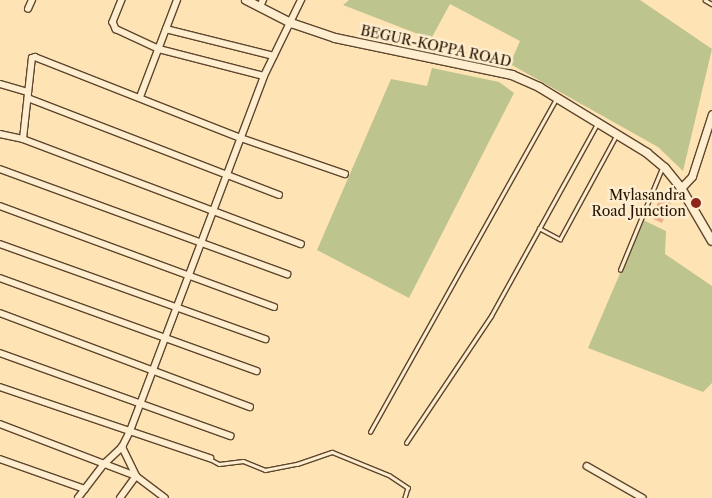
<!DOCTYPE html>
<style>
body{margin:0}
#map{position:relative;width:712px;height:498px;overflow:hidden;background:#fee3b4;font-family:"Libre Caslon Text",serif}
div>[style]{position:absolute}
.green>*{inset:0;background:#bec48e}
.building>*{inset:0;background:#ecb08a;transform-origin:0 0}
.roads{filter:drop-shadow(1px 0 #5d462d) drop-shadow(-1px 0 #5d462d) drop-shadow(0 1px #5d462d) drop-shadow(0 -1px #5d462d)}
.service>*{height:2.5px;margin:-1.25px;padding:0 1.25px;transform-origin:1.25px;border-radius:1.25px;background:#feedce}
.minor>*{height:5.5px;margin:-2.75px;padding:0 2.75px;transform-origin:2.75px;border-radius:2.75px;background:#feedce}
.tertiary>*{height:7px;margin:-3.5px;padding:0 3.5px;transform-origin:3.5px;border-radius:3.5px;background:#feedce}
.secondary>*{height:8px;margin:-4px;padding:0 4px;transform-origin:4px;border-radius:4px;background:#feedce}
.dots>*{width:14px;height:14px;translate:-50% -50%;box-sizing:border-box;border:2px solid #feedce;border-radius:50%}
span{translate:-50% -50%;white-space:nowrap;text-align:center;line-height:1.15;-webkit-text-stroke:5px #feedce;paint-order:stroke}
.street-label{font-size:14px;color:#271200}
.poi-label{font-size:14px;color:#271200}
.right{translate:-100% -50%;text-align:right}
</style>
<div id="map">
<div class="green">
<div style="clip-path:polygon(349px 0,640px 0,712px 49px,683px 171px,658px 147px,510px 64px,520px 41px,450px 4px,431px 39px,343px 5px)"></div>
<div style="clip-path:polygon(432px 68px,499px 82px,514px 93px,409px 298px,317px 250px,391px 79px,427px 86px)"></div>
<div style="clip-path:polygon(643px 220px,666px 231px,665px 254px,712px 286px,712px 383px,703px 392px,588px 348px)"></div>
</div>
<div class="building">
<div style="left:660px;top:198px;width:12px;height:22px;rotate:24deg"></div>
</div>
<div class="roads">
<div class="service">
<div style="left:705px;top:0;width:8px;rotate:30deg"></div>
<div style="left:539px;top:228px;width:24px;rotate:28deg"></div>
<div style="left:560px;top:239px;width:117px;rotate:-61.5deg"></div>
<div style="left:620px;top:270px;width:110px;rotate:-67.6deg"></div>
<div style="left:370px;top:432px;width:381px;rotate:-60.8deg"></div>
<div style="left:406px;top:443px;width:153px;rotate:-56.2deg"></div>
<div style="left:491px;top:316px;width:219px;rotate:-61.1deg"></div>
<div style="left:210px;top:459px;width:10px;rotate:29deg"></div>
<div style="left:219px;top:464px;width:24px;rotate:-7deg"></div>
<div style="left:243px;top:461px;width:24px;rotate:22deg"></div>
<div style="left:265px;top:470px;width:33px;rotate:-11deg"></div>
<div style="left:297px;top:464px;width:37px;rotate:-19deg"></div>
<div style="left:332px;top:452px;width:61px;rotate:22deg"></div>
<div style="left:389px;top:475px;width:23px;rotate:34deg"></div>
<div style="left:408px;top:488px;width:10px;rotate:107deg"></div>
</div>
<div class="minor">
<div style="left:122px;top:0;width:24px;rotate:112deg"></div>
<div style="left:113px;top:22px;width:8px;rotate:67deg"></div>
<div style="left:116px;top:29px;width:47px;rotate:24.9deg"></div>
<div style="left:159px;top:49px;width:108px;rotate:14.4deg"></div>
<div style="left:260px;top:7px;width:8px;rotate:-67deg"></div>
<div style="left:28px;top:9px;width:10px;rotate:-66deg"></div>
<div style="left:166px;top:29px;width:111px;rotate:14deg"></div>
<div style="left:0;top:84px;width:29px;rotate:16deg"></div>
<div style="left:140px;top:97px;width:104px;rotate:-69.1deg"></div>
<div style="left:28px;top:98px;width:269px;rotate:21.1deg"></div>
<div style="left:0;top:134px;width:24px;rotate:12deg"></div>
<div style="left:23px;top:139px;width:81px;rotate:-83.7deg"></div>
<div style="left:32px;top:58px;width:3px;rotate:-18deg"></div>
<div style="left:35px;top:57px;width:221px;rotate:21.5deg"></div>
<div style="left:241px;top:138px;width:110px;rotate:19.1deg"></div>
<div style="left:23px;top:139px;width:297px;rotate:20.7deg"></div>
<div style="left:0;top:169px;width:306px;rotate:20.1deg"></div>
<div style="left:0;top:206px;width:292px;rotate:20.2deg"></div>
<div style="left:0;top:244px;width:282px;rotate:19.7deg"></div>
<div style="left:0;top:278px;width:273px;rotate:19.9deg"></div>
<div style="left:0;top:313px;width:267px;rotate:20.6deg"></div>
<div style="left:0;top:353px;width:245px;rotate:19.8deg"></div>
<div style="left:0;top:387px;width:222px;rotate:18.7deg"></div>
<div style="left:0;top:424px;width:146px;rotate:20.9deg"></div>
<div style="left:136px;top:476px;width:36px;rotate:37deg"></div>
<div style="left:0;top:459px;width:90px;rotate:19.4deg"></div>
<div style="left:587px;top:466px;width:64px;rotate:29.7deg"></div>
<div style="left:78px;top:498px;width:43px;rotate:-52.6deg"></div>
<div style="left:104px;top:464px;width:25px;rotate:-43deg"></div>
<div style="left:122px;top:447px;width:18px;rotate:-63deg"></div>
<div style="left:130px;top:431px;width:379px;rotate:-69.3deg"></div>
<div style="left:264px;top:76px;width:85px;rotate:-64deg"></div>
<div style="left:120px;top:498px;width:27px;rotate:-54deg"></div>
<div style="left:136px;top:476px;width:32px;rotate:-116deg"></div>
</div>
<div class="tertiary">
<div style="left:681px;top:188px;width:16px;rotate:-47deg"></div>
<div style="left:692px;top:176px;width:65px;rotate:-72.1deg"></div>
</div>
<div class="secondary">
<div style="left:246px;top:0;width:51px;rotate:27.1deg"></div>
<div style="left:291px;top:23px;width:46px;rotate:18.8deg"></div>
<div style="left:335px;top:38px;width:181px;rotate:11.8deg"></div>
<div style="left:512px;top:75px;width:30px;rotate:24deg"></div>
<div style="left:539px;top:87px;width:127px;rotate:31.4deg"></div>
<div style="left:647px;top:153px;width:23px;rotate:40deg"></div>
<div style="left:665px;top:168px;width:26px;rotate:51deg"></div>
<div style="left:681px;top:188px;width:61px;rotate:59.7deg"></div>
</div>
</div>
<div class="dots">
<div style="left:696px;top:203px;background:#8f2418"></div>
</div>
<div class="street-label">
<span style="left:436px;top:46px;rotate:12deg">BEGUR-KOPPA ROAD</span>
</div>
<div class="poi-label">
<span class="right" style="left:686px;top:203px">Mylasandra<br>Road Junction</span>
</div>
</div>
